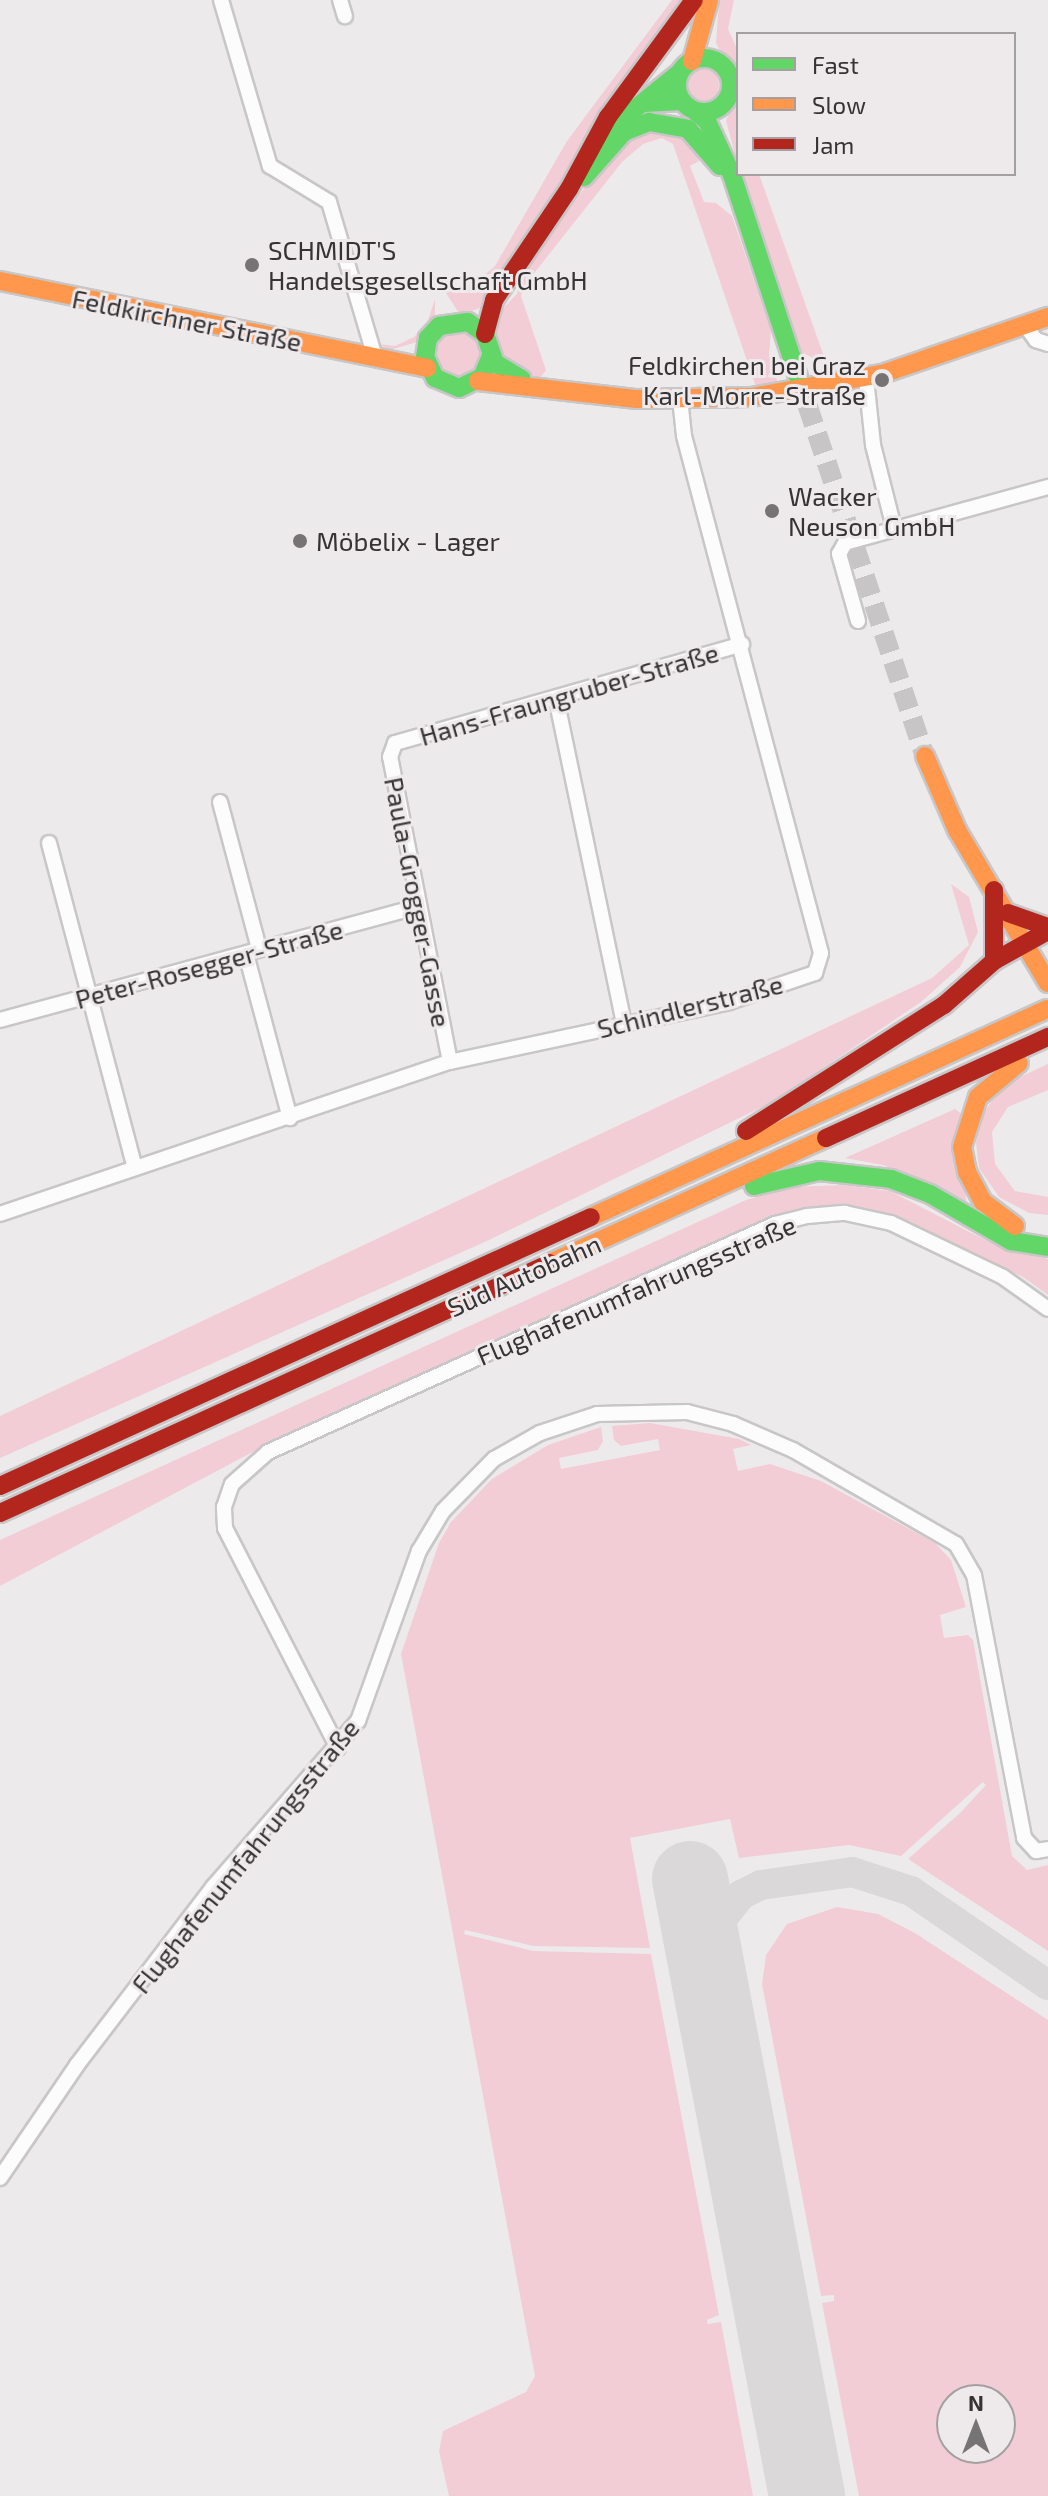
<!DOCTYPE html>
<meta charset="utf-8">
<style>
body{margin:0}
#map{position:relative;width:1048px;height:2496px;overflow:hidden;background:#edeaeb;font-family:"Exo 2",sans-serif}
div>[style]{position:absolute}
.green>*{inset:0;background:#f3cdd6}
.round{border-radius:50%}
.taxiway>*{height:30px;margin:-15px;padding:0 15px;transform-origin:15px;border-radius:15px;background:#dad8d9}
.runway>*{height:76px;margin:-38px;padding:0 38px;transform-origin:38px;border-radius:38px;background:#dad8d9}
.primary-tunnel>*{height:20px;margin-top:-10px;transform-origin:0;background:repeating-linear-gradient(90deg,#c8c5c6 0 20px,transparent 0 30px)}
.roads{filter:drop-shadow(2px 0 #c8c6c6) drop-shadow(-2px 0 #c8c6c6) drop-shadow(0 2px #c8c6c6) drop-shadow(0 -2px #c8c6c6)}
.street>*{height:14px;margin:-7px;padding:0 7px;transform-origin:7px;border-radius:7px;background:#fcfcfc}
.fast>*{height:18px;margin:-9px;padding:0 9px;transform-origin:9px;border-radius:9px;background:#63d668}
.fast>.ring{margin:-9px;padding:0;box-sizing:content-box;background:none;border:18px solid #63d668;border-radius:50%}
.slow>*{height:18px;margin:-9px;padding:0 9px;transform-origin:9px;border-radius:9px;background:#ff974d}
.jam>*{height:18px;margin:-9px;padding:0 9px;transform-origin:9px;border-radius:9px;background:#b3261e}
.dots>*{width:22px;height:22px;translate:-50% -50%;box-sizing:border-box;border:4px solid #eee9ea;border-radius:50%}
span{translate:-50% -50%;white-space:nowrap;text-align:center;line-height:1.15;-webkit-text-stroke:6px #eee9ea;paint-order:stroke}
.poi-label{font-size:26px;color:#353334}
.left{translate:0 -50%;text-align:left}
.right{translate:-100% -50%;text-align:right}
.street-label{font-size:26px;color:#353334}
.legend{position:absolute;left:736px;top:32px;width:280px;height:144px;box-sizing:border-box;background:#eee9ea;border:2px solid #a4a0a1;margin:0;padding:10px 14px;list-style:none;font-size:24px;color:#353334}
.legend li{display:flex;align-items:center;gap:16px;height:40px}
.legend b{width:40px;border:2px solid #a4a0a1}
.north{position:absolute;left:936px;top:2384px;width:80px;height:80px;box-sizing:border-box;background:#eee9ea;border:2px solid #a4a0a1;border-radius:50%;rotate:0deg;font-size:22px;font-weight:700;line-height:32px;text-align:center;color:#353334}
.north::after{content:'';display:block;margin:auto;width:28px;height:36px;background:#757374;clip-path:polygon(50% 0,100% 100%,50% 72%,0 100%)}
</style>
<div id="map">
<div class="green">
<div style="clip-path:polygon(672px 0,690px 0,595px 129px,480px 308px,460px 315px,446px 293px,475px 283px,495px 266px,567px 141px)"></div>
<div style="clip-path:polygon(719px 0,734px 0,728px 29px,738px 51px,738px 85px,716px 43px)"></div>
<div class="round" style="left:687px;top:69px;width:32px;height:32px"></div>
<div style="clip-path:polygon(738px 92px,738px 165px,726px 121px)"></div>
<div style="clip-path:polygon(658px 126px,697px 143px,699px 161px,690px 166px,704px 202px,716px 203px,732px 216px,771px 330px,769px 356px,778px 383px,756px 387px,673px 144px,662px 138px,643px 144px,622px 162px,524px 286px,521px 296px,546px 370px,540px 378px,520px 373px,505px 365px,497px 348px,494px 333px,501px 310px,517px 294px,518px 282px,600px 166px,620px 142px)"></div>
<div style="clip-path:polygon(741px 174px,759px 174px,827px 365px,799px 351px)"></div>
<div style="clip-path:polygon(435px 299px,435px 319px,417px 342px,390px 350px,378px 344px,395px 346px,414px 337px,427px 323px)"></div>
<div class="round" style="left:436px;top:332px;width:44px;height:44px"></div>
<div style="clip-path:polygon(951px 884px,969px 897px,978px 932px,960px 967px,921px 1002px,774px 1101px,487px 1241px,0 1458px,0 1416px,932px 978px,969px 945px)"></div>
<div style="clip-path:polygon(1048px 1064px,1048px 1090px,1008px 1107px,992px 1132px,995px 1164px,1015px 1191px,1048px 1197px,1048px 1215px,1029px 1213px,999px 1197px,979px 1168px,976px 1143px,982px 1115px,996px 1095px,1011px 1081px)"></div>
<div style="clip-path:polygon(955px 1109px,963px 1115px,966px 1202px,883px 1165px,845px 1158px)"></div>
<div style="clip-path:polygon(843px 1185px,890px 1191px,993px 1244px,1048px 1259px,1048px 1295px,1023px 1277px,896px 1218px,862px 1209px,790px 1213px,266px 1445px,0 1586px,0 1540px,746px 1200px,791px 1187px)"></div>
<div style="clip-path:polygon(650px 1423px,739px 1439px,751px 1445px,733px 1449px,738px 1471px,770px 1464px,821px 1481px,935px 1543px,951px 1560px,966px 1607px,940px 1615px,944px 1638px,968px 1635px,973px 1640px,1012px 1856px,1027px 1870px,1048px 1865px,1048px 1951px,908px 1859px,960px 1813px,986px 1785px,983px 1782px,901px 1856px,849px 1845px,739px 1858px,730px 1819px,630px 1838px,650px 1948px,533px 1946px,465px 1930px,464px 1934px,533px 1951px,651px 1954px,719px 2315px,707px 2320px,708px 2324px,721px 2322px,753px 2496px,449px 2496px,439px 2451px,443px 2431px,526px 2392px,535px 2376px,401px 1654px,439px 1543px,451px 1522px,492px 1479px,548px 1445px,601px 1427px,603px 1441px,598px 1450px,559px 1458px,561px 1469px,660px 1450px,658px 1439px,621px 1446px,614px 1440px,612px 1426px)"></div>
<div style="clip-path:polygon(evenodd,837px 1907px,878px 1914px,915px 1933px,1048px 2020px,1048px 2496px,859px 2496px,822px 2303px,834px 2301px,834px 2295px,821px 2296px,762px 1984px,766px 1955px,787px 1924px,837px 1907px,952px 2400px,1000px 2400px,1000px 2448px,952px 2448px,952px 2400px)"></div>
</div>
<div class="taxiway">
<div style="left:708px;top:1974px;width:44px;rotate:-83.5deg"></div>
<div style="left:713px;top:1930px;width:45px;rotate:-51.3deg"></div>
<div style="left:741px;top:1895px;width:22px;rotate:-27deg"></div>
<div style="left:761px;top:1885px;width:92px;rotate:-8.1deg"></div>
<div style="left:852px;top:1872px;width:62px;rotate:17.9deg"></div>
<div style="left:911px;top:1891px;width:166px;rotate:34.5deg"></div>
</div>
<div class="runway">
<div style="left:690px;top:1879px;width:628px;rotate:79.26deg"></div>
</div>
<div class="primary-tunnel">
<div style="left:798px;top:377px;width:400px;rotate:71.5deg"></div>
</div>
<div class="roads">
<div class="street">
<div style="left:221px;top:0;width:173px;rotate:73.6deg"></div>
<div style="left:270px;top:166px;width:69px;rotate:31.4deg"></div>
<div style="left:329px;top:202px;width:162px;rotate:73.5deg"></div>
<div style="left:340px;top:0;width:17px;rotate:73deg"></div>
<div style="left:1025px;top:325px;width:19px;rotate:54deg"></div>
<div style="left:1036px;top:340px;width:13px;rotate:18deg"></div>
<div style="left:866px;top:378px;width:67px;rotate:84deg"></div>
<div style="left:873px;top:445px;width:86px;rotate:75.8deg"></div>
<div style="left:858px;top:621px;width:70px;rotate:-105.8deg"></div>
<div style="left:839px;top:554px;width:13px;rotate:-61deg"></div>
<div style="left:845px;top:543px;width:211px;rotate:-15.4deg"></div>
<div style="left:556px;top:698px;width:333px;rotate:78.2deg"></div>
<div style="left:220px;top:802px;width:152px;rotate:75.1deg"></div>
<div style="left:49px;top:843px;width:336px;rotate:75.2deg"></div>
<div style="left:246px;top:954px;width:170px;rotate:75deg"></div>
<div style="left:0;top:1020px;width:432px;rotate:-15.2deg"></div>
<div style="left:450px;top:1062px;width:311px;rotate:-101.1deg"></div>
<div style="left:390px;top:757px;width:15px;rotate:-70deg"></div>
<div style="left:395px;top:743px;width:361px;rotate:-15.9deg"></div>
<div style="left:0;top:1214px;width:475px;rotate:-18.7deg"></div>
<div style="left:450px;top:1062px;width:285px;rotate:-12.1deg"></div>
<div style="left:729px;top:1002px;width:91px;rotate:-18.6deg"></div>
<div style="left:815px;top:973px;width:21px;rotate:-73deg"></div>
<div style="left:821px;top:953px;width:535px;rotate:-104.84deg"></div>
<div style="left:684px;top:436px;width:36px;rotate:-96deg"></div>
<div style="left:338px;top:1748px;width:247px;rotate:-117.2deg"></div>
<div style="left:225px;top:1528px;width:21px;rotate:-93deg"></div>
<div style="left:224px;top:1507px;width:24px;rotate:-71deg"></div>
<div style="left:232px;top:1484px;width:48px;rotate:-41.6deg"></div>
<div style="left:268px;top:1452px;width:556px;rotate:-24.21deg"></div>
<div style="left:775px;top:1224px;width:33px;rotate:-14deg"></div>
<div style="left:807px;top:1216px;width:38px;rotate:-5deg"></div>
<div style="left:845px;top:1213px;width:47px;rotate:12.3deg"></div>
<div style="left:891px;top:1223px;width:124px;rotate:25.7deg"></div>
<div style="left:1003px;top:1277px;width:55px;rotate:35.4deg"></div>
<div style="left:0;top:2178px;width:137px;rotate:-55.7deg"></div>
<div style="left:77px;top:2065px;width:224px;rotate:-52.6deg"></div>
<div style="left:213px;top:1887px;width:220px;rotate:-48.9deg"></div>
<div style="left:358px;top:1721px;width:181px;rotate:-70.3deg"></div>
<div style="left:419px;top:1551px;width:47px;rotate:-59deg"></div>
<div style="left:443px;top:1511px;width:73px;rotate:-45.6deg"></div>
<div style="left:494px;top:1459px;width:53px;rotate:-29.5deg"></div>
<div style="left:540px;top:1433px;width:60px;rotate:-18.4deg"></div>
<div style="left:597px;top:1414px;width:90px;rotate:-1.3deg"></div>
<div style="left:687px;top:1412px;width:48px;rotate:14.6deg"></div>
<div style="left:733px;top:1424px;width:65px;rotate:23.4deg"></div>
<div style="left:793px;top:1450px;width:188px;rotate:30deg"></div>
<div style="left:956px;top:1544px;width:36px;rotate:60deg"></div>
<div style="left:974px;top:1575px;width:268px;rotate:79.2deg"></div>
<div style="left:1024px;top:1838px;width:18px;rotate:47deg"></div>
<div style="left:1036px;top:1851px;width:12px;rotate:-9deg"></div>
</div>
<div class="fast">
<div class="ring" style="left:677px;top:58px;width:36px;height:36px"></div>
<div style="left:643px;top:103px;width:38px;rotate:-3deg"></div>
<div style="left:696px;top:112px;width:14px;rotate:39deg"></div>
<div style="left:707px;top:121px;width:60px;rotate:65.2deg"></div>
<div style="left:732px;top:175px;width:213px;rotate:71.9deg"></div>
<div style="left:609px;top:130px;width:90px;rotate:-39.2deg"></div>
<div style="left:584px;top:177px;width:60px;rotate:-48.4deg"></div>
<div style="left:624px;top:132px;width:27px;rotate:-22deg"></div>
<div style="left:649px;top:122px;width:40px;rotate:10deg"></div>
<div style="left:688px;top:129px;width:49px;rotate:49.1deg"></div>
<div style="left:491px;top:356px;width:23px;rotate:113deg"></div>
<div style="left:482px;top:377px;width:25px;rotate:154deg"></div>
<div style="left:459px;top:388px;width:26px;rotate:-157deg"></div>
<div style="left:435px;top:378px;width:23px;rotate:-115deg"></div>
<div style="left:425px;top:357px;width:19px;rotate:-81deg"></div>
<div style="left:428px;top:338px;width:16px;rotate:-47deg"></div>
<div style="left:439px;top:326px;width:29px;rotate:-8deg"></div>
<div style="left:468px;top:322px;width:21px;rotate:35deg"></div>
<div style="left:485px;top:334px;width:31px;rotate:71deg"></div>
<div style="left:495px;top:363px;width:31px;rotate:31deg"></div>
<div style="left:754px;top:1186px;width:67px;rotate:-13deg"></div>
<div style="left:819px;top:1171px;width:72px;rotate:6.3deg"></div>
<div style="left:891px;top:1179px;width:42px;rotate:21deg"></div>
<div style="left:930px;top:1194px;width:94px;rotate:30.1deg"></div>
<div style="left:1011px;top:1241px;width:37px;rotate:9deg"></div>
</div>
<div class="slow">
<div style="left:692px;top:61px;width:63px;rotate:-74.4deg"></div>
<div style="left:0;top:281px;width:436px;rotate:11.5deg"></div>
<div style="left:478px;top:381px;width:160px;rotate:6.5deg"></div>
<div style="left:637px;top:399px;width:114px;rotate:-1deg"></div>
<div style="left:751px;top:397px;width:133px;rotate:-10deg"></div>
<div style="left:882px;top:374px;width:176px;rotate:-19deg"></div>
<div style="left:925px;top:756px;width:81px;rotate:66.6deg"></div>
<div style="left:957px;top:830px;width:178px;rotate:59.3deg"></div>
<div style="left:591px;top:1217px;width:501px;rotate:-24.52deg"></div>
<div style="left:1015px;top:1226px;width:40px;rotate:-143deg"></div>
<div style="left:983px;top:1202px;width:34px;rotate:-118deg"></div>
<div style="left:967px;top:1172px;width:25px;rotate:-101deg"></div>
<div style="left:962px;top:1147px;width:52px;rotate:-72.3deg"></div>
<div style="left:978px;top:1097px;width:53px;rotate:-39.7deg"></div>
<div style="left:550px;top:1263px;width:303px;rotate:-24.4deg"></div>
</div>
<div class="jam">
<div style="left:485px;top:334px;width:35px;rotate:-75deg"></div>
<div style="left:494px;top:300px;width:134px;rotate:-56deg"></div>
<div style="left:569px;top:189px;width:82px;rotate:-61.6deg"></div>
<div style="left:608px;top:117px;width:145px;rotate:-53.7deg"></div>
<div style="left:994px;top:890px;width:71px;rotate:90deg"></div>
<div style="left:1008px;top:913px;width:42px;rotate:19.3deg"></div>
<div style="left:746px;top:1131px;width:235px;rotate:-32.5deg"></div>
<div style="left:944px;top:1005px;width:67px;rotate:-41.3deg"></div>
<div style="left:994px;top:961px;width:62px;rotate:-29.1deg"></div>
<div style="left:826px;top:1138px;width:244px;rotate:-24.5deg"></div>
<div style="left:0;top:1486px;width:649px;rotate:-24.47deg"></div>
<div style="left:0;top:1513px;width:604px;rotate:-24.44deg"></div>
</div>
</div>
<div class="dots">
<div style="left:252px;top:265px;background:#757374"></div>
<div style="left:882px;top:380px;background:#757374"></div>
<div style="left:772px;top:511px;background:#757374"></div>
<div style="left:300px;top:541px;background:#757374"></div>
</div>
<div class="poi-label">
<span class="left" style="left:268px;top:265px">SCHMIDT'S<br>Handelsgesellschaft GmbH</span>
<span class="right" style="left:866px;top:380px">Feldkirchen bei Graz<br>Karl-Morre-Straße</span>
<span class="left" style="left:788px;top:511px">Wacker<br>Neuson GmbH</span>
<span class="left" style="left:316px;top:541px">Möbelix - Lager</span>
</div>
<div class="street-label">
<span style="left:187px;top:320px;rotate:11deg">Feldkirchner Straße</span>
<span style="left:569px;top:694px;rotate:-16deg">Hans-Fraungruber-Straße</span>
<span style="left:418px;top:902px;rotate:79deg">Paula-Grogger-Gasse</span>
<span style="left:209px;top:964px;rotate:-15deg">Peter-Rosegger-Straße</span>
<span style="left:690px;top:1006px;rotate:-14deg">Schindlerstraße</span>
<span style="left:524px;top:1275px;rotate:-24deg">Süd Autobahn</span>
<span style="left:636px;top:1290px;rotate:-23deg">Flughafenumfahrungsstraße</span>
<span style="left:245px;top:1856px;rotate:-51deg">Flughafenumfahrungsstraße</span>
</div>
<ul class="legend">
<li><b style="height:10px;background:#63d668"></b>Fast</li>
<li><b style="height:10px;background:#ff974d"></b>Slow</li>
<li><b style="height:10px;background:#b3261e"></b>Jam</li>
</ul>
<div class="north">N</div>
</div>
